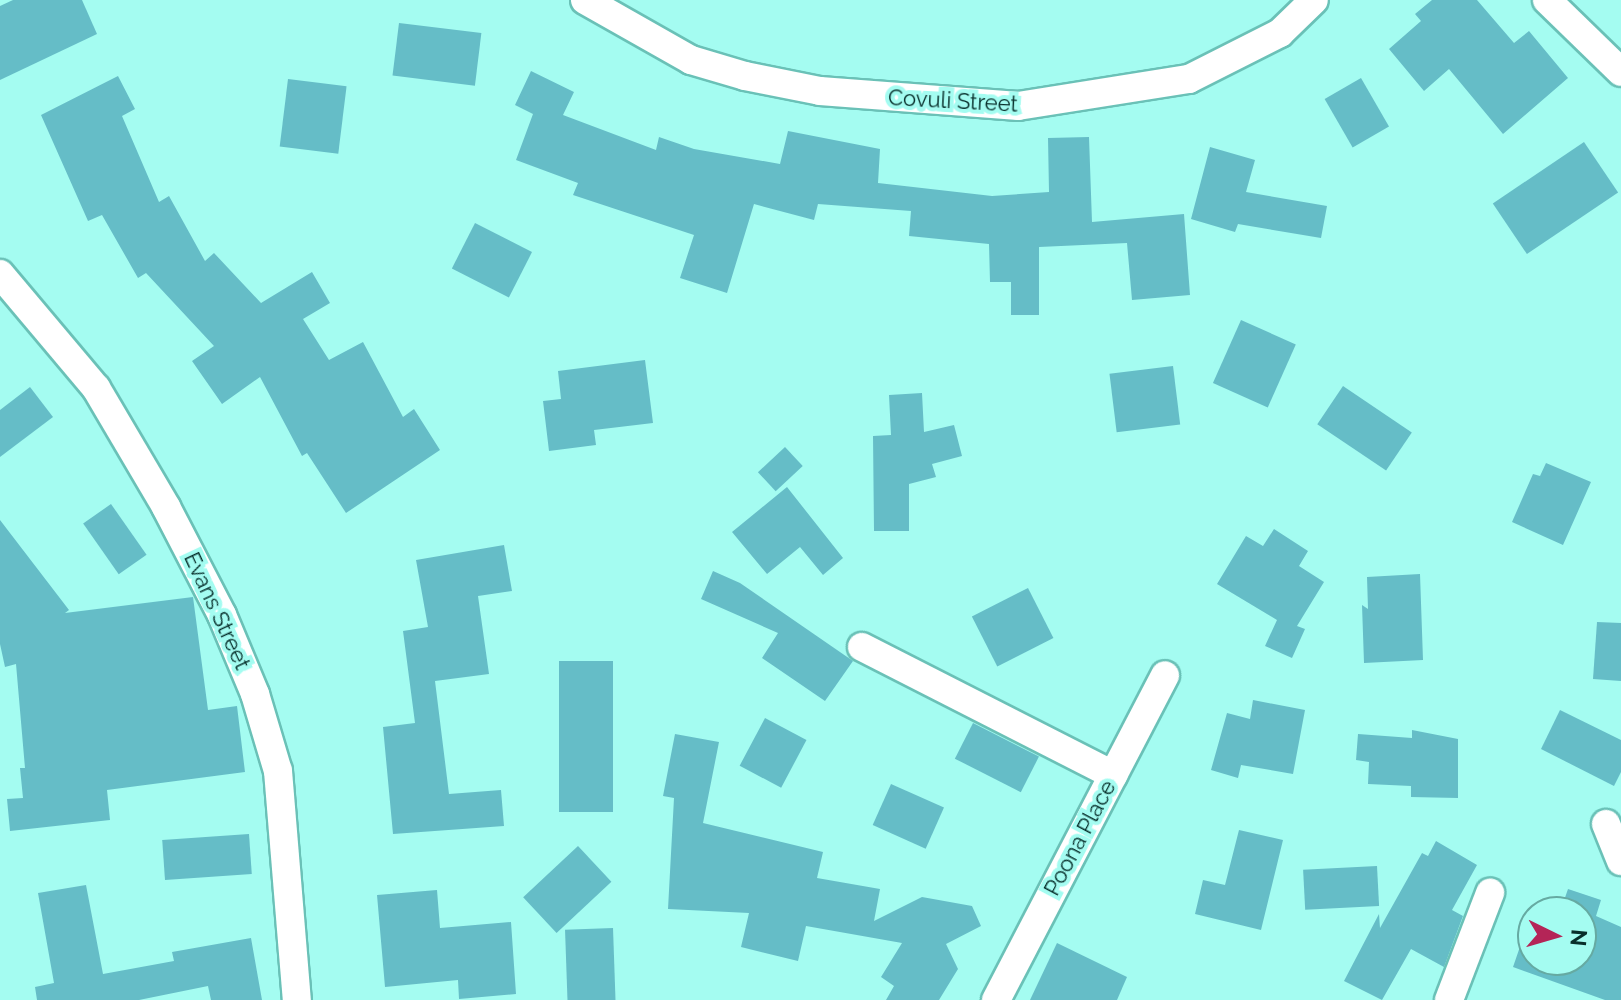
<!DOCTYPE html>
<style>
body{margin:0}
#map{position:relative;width:1621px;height:1000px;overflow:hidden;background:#a4fcf1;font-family:Raleway,sans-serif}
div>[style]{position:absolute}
.building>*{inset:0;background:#65bdc7;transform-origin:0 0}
.roads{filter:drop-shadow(2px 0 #6ac1b7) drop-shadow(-2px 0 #6ac1b7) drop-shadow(0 2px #6ac1b7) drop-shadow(0 -2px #6ac1b7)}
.minor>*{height:28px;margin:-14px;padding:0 14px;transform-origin:14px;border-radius:14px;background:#fff}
span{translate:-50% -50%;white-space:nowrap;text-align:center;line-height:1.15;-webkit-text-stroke:8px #a4fcf1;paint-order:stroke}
.street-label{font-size:22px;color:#082f2b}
.north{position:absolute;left:1517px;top:896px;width:80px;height:80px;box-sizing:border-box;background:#a4fcf1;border:2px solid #66aaa2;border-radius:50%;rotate:95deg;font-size:22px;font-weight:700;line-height:32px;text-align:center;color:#082f2b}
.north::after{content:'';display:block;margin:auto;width:28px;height:36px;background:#b42557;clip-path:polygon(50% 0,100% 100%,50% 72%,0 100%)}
</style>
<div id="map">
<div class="building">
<div style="clip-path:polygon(13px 0,82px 0,97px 34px,0 80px,0 6px)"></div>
<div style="clip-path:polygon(1432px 0,1477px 0,1514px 43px,1529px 31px,1568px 78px,1503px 134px,1449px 69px,1424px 91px,1389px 49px,1421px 21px,1415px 14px)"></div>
<div style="left:399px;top:23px;width:83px;height:53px;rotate:7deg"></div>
<div style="clip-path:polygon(531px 71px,574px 92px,563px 115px,656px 150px,659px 137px,694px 149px,780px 164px,788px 131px,880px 149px,878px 183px,992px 196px,1049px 192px,1048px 138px,1089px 137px,1092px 222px,1184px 214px,1190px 295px,1132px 300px,1127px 243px,1039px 247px,1039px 315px,1011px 315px,1011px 282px,990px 282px,989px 244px,909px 236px,911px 211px,818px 204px,814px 220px,754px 204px,727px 293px,680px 278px,694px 235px,573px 195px,578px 183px,516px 160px,533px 114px,515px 105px)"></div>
<div style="clip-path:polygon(118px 76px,135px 109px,122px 116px,159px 202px,169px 196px,205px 261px,214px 253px,261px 303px,312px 272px,330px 303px,303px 319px,329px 360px,363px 342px,403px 417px,414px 409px,440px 450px,346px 513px,307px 453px,302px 456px,260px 377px,222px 404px,192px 361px,214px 346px,146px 273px,138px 278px,102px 215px,88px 221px,41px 115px)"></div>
<div style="left:1361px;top:78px;width:56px;height:42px;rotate:60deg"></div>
<div style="left:288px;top:79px;width:59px;height:68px;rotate:7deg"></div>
<div style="left:1584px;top:142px;width:61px;height:110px;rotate:56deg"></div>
<div style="clip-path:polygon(1210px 147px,1255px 160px,1246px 192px,1327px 206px,1321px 238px,1238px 224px,1235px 232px,1191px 219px)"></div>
<div style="left:475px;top:223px;width:64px;height:51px;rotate:27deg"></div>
<div style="left:1241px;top:320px;width:60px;height:69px;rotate:24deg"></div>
<div style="clip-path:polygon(645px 360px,653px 423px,594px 430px,596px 445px,549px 451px,543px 401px,561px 399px,558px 371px)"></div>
<div style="left:1173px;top:366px;width:59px;height:64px;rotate:83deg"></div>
<div style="left:1343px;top:386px;width:83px;height:46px;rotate:34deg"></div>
<div style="clip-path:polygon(30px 387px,53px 417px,0 457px,0 410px)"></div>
<div style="clip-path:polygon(922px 393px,924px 432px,954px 425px,962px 456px,932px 464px,936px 477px,909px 484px,909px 531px,874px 531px,873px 436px,891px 435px,889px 395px)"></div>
<div style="left:785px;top:447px;width:26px;height:37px;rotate:47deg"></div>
<div style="clip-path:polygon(1546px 463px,1591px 482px,1563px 545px,1512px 522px,1533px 474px,1540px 476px)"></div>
<div style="clip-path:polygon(787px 487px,843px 558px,823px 575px,800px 547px,767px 574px,732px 532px)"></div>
<div style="left:111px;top:504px;width:62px;height:34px;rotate:55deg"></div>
<div style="clip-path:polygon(0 520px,69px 610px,65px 613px,193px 597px,208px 710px,237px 706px,245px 772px,107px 790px,110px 820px,10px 831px,7px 799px,23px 798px,20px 768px,25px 768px,16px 664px,5px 667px,0 644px)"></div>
<div style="clip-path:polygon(1274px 529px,1308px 551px,1299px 566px,1324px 582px,1297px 626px,1305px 629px,1292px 658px,1265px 646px,1277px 620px,1217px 584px,1246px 536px,1263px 546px)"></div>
<div style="clip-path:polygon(504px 545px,512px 591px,478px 596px,489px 674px,435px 681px,449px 794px,501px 790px,504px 826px,393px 834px,383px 727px,415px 723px,403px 631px,428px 627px,416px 560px)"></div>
<div style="clip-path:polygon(713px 571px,740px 583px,853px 661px,825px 701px,762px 658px,778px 633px,701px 599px)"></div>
<div style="clip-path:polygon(1420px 574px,1423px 660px,1364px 663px,1362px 605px,1368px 609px,1367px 577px)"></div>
<div style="left:1028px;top:588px;width:56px;height:63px;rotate:63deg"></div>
<div style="clip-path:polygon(1597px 622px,1621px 623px,1621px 681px,1593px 679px)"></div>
<div style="left:613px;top:661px;width:151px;height:54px;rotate:90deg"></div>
<div style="clip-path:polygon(1253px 700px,1305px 710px,1293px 774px,1241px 765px,1238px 778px,1211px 770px,1227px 713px,1250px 719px)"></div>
<div style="clip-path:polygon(1560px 710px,1621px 740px,1621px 772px,1614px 786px,1541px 749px)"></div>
<div style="left:765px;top:718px;width:47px;height:54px;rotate:28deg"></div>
<div style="left:973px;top:723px;width:74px;height:40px;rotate:27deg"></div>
<div style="clip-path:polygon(1412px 730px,1458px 739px,1458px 798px,1411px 797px,1411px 786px,1368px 784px,1369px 762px,1356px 760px,1358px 734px,1412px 738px)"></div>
<div style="clip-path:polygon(675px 734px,719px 742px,703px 823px,823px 852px,817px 878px,880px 889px,874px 921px,922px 897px,972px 906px,981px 926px,946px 944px,958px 969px,939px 1000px,886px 1000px,894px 986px,881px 977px,902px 943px,806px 926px,798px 961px,741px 947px,749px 913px,668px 909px,674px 798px,663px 796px)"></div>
<div style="left:891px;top:784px;width:58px;height:45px;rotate:24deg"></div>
<div style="clip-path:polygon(1239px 830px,1283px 840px,1261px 930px,1195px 914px,1203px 880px,1225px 885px)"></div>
<div style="left:249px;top:834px;width:40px;height:87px;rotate:86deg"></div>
<div style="clip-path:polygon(1436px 841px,1477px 865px,1452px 910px,1463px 916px,1444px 967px,1411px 949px,1382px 1000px,1344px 981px,1379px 914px,1380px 928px,1422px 853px,1428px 856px)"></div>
<div style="left:578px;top:846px;width:49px;height:75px;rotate:47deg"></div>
<div style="left:1377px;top:866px;width:40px;height:74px;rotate:87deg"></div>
<div style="clip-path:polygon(86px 885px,103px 974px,174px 961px,172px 952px,251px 938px,262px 1000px,211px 1000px,208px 986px,139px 1000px,37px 1000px,35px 987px,54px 983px,38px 893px)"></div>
<div style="clip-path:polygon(1568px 889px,1601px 900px,1596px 916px,1621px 927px,1621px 1000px,1605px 1000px,1513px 967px,1533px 909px,1541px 912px,1533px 912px,1533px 960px,1581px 960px,1581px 912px,1560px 912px)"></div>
<div style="clip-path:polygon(437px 890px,440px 928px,511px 922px,516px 994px,459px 999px,458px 980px,385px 987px,377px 895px)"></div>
<div style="left:613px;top:928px;width:72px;height:48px;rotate:88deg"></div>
<div style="clip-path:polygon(1057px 943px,1127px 977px,1117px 1000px,1030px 1000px)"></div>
</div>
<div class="roads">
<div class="minor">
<div style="left:585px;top:0;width:122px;rotate:29.5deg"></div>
<div style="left:691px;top:60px;width:56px;rotate:16.5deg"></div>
<div style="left:745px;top:76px;width:76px;rotate:11.3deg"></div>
<div style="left:820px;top:91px;width:199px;rotate:4.3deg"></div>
<div style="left:1018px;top:106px;width:173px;rotate:-9deg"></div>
<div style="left:1189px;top:79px;width:102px;rotate:-26.8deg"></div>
<div style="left:1280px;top:33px;width:47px;rotate:-44.1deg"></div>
<div style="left:1547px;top:0;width:103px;rotate:44.2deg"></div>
<div style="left:0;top:274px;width:149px;rotate:49.9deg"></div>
<div style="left:96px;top:388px;width:138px;rotate:59.5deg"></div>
<div style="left:166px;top:507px;width:122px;rotate:62.6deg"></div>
<div style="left:222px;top:615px;width:86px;rotate:67.3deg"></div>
<div style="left:255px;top:694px;width:80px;rotate:73.4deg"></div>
<div style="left:278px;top:771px;width:230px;rotate:85.3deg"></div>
<div style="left:862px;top:647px;width:282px;rotate:27deg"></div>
<div style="left:1606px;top:824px;width:40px;rotate:68deg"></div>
<div style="left:996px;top:1000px;width:366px;rotate:-62.5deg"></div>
<div style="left:1449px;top:1000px;width:115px;rotate:-69deg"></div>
</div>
</div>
<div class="street-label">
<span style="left:953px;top:101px;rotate:3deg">Covuli Street</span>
<span style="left:217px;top:611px;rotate:65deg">Evans Street</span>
<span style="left:1080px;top:838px;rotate:-62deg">Poona Place</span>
</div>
<div class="north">N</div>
</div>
